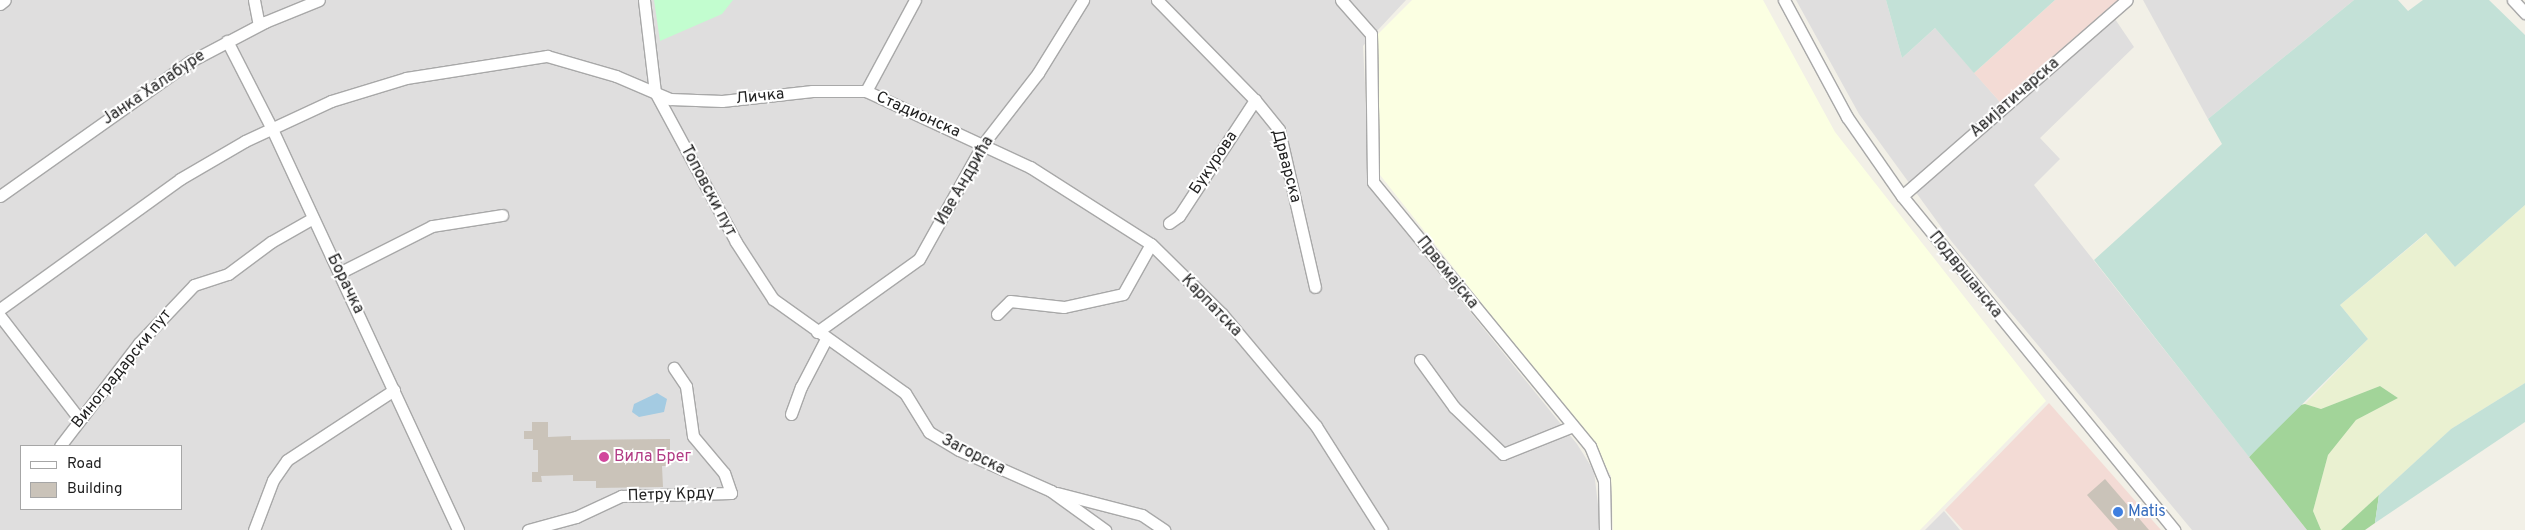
<!DOCTYPE html>
<meta charset="utf-8">
<style>
body{margin:0}
#map{position:relative;width:2525px;height:530px;overflow:hidden;background:#f2f0e7;font-family:Overpass,sans-serif}
div>[style]{position:absolute}
.residential>*{inset:0;background:#dfdede}
.commercial>*{inset:0;background:#f3dbd5}
.education>*{inset:0;background:#fbffe2}
.farmland>*{inset:0;background:#eaf1d1}
.forest>*{inset:0;background:#a2d499}
.wetland>*{inset:0;background:#c3e1d7}
.park>*{inset:0;background:#c2fdcf}
.water>*{inset:0;background:#a4cbe2}
.building>*{inset:0;background:#cac3b9}
.roads{filter:drop-shadow(1px 0 #a8a8a8) drop-shadow(-1px 0 #a8a8a8) drop-shadow(0 1px #a8a8a8) drop-shadow(0 -1px #a8a8a8)}
.minor>*{height:11px;margin:-5.5px;padding:0 5.5px;transform-origin:5.5px;border-radius:5.5px;background:#fff}
.dots>*{width:14px;height:14px;translate:-50% -50%;box-sizing:border-box;border:2px solid #fff;border-radius:50%}
span{translate:-50% -50%;white-space:nowrap;text-align:center;line-height:1.15;-webkit-text-stroke:4px #fff;paint-order:stroke}
.street-label{font-size:16px;color:#212121}
.hotel-label{font-size:16px;color:#b23c85}
.left{translate:0 -50%;text-align:left}
.shop-label{font-size:16px;color:#366cbe}
.legend{position:absolute;left:20px;top:445px;width:162px;height:65px;box-sizing:border-box;background:#fff;border:1px solid #a6a6a6;margin:0;padding:6px 9px;list-style:none;font-size:15px;color:#212121}
.legend li{display:flex;align-items:center;gap:10px;height:25px}
.legend b{width:25px;border:1px solid #a6a6a6}
</style>
<div id="map">
<div class="residential">
<div style="clip-path:polygon(evenodd,0 0,1406px 0,1363px 46px,1370px 188px,1577px 444px,1594px 471px,1601px 530px,0 530px,0 0,21px 446px,181px 446px,181px 509px,21px 509px,21px 446px)"></div>
<div style="clip-path:polygon(1796px 0,1886px 0,1902px 58px,1935px 28px,2000px 102px,2115px 19px,2134px 47px,2040px 138px,2060px 159px,2034px 185px,2307px 530px,2192px 530px,1952px 242px,1859px 114px)"></div>
<div style="clip-path:polygon(2143px 0,2354px 0,2208px 119px)"></div>
<div style="clip-path:polygon(1944px 511px,1960px 530px,1925px 530px)"></div>
</div>
<div class="commercial">
<div style="clip-path:polygon(2055px 0,2118px 0,2000px 102px,1974px 73px)"></div>
<div style="clip-path:polygon(2049px 403px,2161px 530px,1963px 530px,1945px 510px)"></div>
</div>
<div class="education">
<div style="clip-path:polygon(1412px 0,1763px 0,1835px 132px,2046px 401px,1920px 530px,1613px 530px,1611px 476px,1595px 446px,1380px 175px,1376px 36px)"></div>
</div>
<div class="farmland">
<div style="clip-path:polygon(2525px 205px,2525px 383px,2451px 429px,2341px 530px,2321px 530px,2313px 511px,2328px 455px,2356px 420px,2398px 398px,2380px 386px,2321px 409px,2305px 404px,2368px 339px,2340px 305px,2427px 233px,2455px 267px)"></div>
</div>
<div class="forest">
<div style="clip-path:polygon(2380px 386px,2398px 398px,2356px 420px,2328px 455px,2313px 511px,2321px 530px,2307px 530px,2249px 457px,2296px 406px,2305px 404px,2321px 409px)"></div>
<div style="clip-path:polygon(2379px 495px,2375px 523px,2365px 530px,2341px 530px)"></div>
</div>
<div class="wetland">
<div style="clip-path:polygon(1886px 0,2055px 0,1974px 73px,1935px 28px,1902px 58px)"></div>
<div style="clip-path:polygon(2354px 0,2398px 0,2408px 11px,2423px 0,2489px 0,2525px 35px,2525px 205px,2455px 267px,2426px 233px,2340px 305px,2368px 339px,2249px 457px,2094px 260px,2222px 144px,2208px 119px)"></div>
<div style="clip-path:polygon(2525px 383px,2525px 422px,2375px 523px,2379px 495px,2451px 429px)"></div>
</div>
<div class="park">
<div style="clip-path:polygon(654px 0,733px 0,722px 14px,660px 41px)"></div>
</div>
<div class="water">
<div style="clip-path:polygon(657px 393px,667px 399px,664px 412px,639px 417px,632px 412px,634px 404px)"></div>
</div>
<div class="building">
<div style="clip-path:polygon(532px 422px,548px 422px,548px 437px,571px 436px,571px 440px,670px 439px,670px 466px,662px 466px,663px 487px,596px 488px,596px 481px,573px 481px,573px 475px,541px 476px,542px 482px,532px 482px,532px 472px,538px 472px,538px 450px,533px 450px,533px 439px,524px 439px,524px 431px,532px 431px)"></div>
<div style="clip-path:polygon(2105px 479px,2149px 530px,2118px 530px,2087px 495px)"></div>
</div>
<div class="roads">
<div class="minor">
<div style="left:254px;top:0;width:25px;rotate:79deg"></div>
<div style="left:644px;top:0;width:93px;rotate:83.2deg"></div>
<div style="left:655px;top:92px;width:170px;rotate:61.6deg"></div>
<div style="left:736px;top:242px;width:68px;rotate:57deg"></div>
<div style="left:773px;top:299px;width:162px;rotate:35.5deg"></div>
<div style="left:905px;top:393px;width:46px;rotate:58.4deg"></div>
<div style="left:929px;top:432px;width:35px;rotate:31deg"></div>
<div style="left:959px;top:450px;width:101px;rotate:24deg"></div>
<div style="left:1051px;top:491px;width:67px;rotate:35.8deg"></div>
<div style="left:1157px;top:0;width:140px;rotate:45.6deg"></div>
<div style="left:1255px;top:100px;width:38px;rotate:51deg"></div>
<div style="left:1279px;top:130px;width:161px;rotate:77.1deg"></div>
<div style="left:1341px;top:0;width:45px;rotate:48.6deg"></div>
<div style="left:1371px;top:34px;width:148px;rotate:89.2deg"></div>
<div style="left:1373px;top:182px;width:342px;rotate:50.6deg"></div>
<div style="left:1590px;top:446px;width:37px;rotate:68deg"></div>
<div style="left:1604px;top:480px;width:50px;rotate:88.9deg"></div>
<div style="left:1784px;top:0;width:133px;rotate:61.7deg"></div>
<div style="left:1847px;top:117px;width:96px;rotate:55.2deg"></div>
<div style="left:1902px;top:196px;width:431px;rotate:50.8deg"></div>
<div style="left:2513px;top:0;width:18px;rotate:47deg"></div>
<div style="left:0;top:4px;width:6px;rotate:-39deg"></div>
<div style="left:227px;top:41px;width:99px;rotate:62.9deg"></div>
<div style="left:272px;top:129px;width:442px;rotate:65.1deg"></div>
<div style="left:866px;top:91px;width:103px;rotate:-61.7deg"></div>
<div style="left:0;top:196px;width:234px;rotate:-35.3deg"></div>
<div style="left:191px;top:61px;width:84px;rotate:-27.8deg"></div>
<div style="left:265px;top:22px;width:58px;rotate:-22.2deg"></div>
<div style="left:1902px;top:196px;width:298px;rotate:-41.1deg"></div>
<div style="left:1169px;top:223px;width:12px;rotate:-35deg"></div>
<div style="left:1179px;top:216px;width:139px;rotate:-56.8deg"></div>
<div style="left:339px;top:273px;width:104px;rotate:-26.8deg"></div>
<div style="left:432px;top:226px;width:71px;rotate:-8.9deg"></div>
<div style="left:0;top:309px;width:222px;rotate:-35.8deg"></div>
<div style="left:180px;top:179px;width:75px;rotate:-30.3deg"></div>
<div style="left:245px;top:141px;width:95px;rotate:-24.9deg"></div>
<div style="left:331px;top:101px;width:78px;rotate:-17deg"></div>
<div style="left:406px;top:78px;width:143px;rotate:-8.9deg"></div>
<div style="left:547px;top:56px;width:72px;rotate:16.2deg"></div>
<div style="left:616px;top:76px;width:59px;rotate:23.1deg"></div>
<div style="left:670px;top:99px;width:52px;rotate:2.2deg"></div>
<div style="left:722px;top:101px;width:91px;rotate:-6.3deg"></div>
<div style="left:812px;top:91px;width:54px"></div>
<div style="left:866px;top:91px;width:181px;rotate:24.9deg"></div>
<div style="left:1030px;top:167px;width:143px;rotate:32.5deg"></div>
<div style="left:1151px;top:244px;width:100px;rotate:44.6deg"></div>
<div style="left:1222px;top:314px;width:146px;rotate:50deg"></div>
<div style="left:1316px;top:426px;width:123px;rotate:57.6deg"></div>
<div style="left:997px;top:314px;width:18px;rotate:-45deg"></div>
<div style="left:1010px;top:301px;width:54px;rotate:6.3deg"></div>
<div style="left:1064px;top:307px;width:60px;rotate:-12.4deg"></div>
<div style="left:1123px;top:294px;width:57px;rotate:-60.8deg"></div>
<div style="left:0;top:316px;width:131px;rotate:52.4deg"></div>
<div style="left:817px;top:332px;width:125px;rotate:-35.6deg"></div>
<div style="left:919px;top:259px;width:132px;rotate:-60.9deg"></div>
<div style="left:983px;top:144px;width:90px;rotate:-52.2deg"></div>
<div style="left:1038px;top:73px;width:86px;rotate:-58.3deg"></div>
<div style="left:1420px;top:360px;width:58px;rotate:54.1deg"></div>
<div style="left:1454px;top:407px;width:68px;rotate:43.8deg"></div>
<div style="left:1503px;top:454px;width:75px;rotate:-21.8deg"></div>
<div style="left:791px;top:414px;width:29px;rotate:-70deg"></div>
<div style="left:801px;top:387px;width:54px;rotate:-62.5deg"></div>
<div style="left:60px;top:446px;width:130px;rotate:-52.5deg"></div>
<div style="left:139px;top:343px;width:80px;rotate:-46.5deg"></div>
<div style="left:194px;top:285px;width:36px;rotate:-18deg"></div>
<div style="left:228px;top:274px;width:54px;rotate:-36.7deg"></div>
<div style="left:271px;top:242px;width:48px;rotate:-29.7deg"></div>
<div style="left:1057px;top:493px;width:88px;rotate:14.5deg"></div>
<div style="left:1142px;top:515px;width:27px;rotate:34deg"></div>
<div style="left:254px;top:530px;width:53px;rotate:-69.2deg"></div>
<div style="left:273px;top:480px;width:24px;rotate:-55deg"></div>
<div style="left:287px;top:460px;width:128px;rotate:-33.2deg"></div>
<div style="left:528px;top:530px;width:50px;rotate:-15.2deg"></div>
<div style="left:576px;top:517px;width:50px;rotate:-25deg"></div>
<div style="left:621px;top:496px;width:110px;rotate:-1.6deg"></div>
<div style="left:731px;top:493px;width:21px;rotate:-109deg"></div>
<div style="left:724px;top:473px;width:48px;rotate:-130deg"></div>
<div style="left:693px;top:436px;width:50px;rotate:-98deg"></div>
<div style="left:686px;top:386px;width:22px;rotate:-124deg"></div>
</div>
</div>
<div class="dots">
<div style="left:604px;top:457px;background:#d1479c"></div>
<div style="left:2118px;top:512px;background:#3f7fe0"></div>
</div>
<div class="street-label">
<span style="left:154px;top:88px;rotate:-34deg">Јанка Халабуре</span>
<span style="left:760px;top:97px;rotate:-6deg">Личка</span>
<span style="left:2015px;top:98px;rotate:-41deg">Авијатичарска</span>
<span style="left:918px;top:115px;rotate:24deg">Стадионска</span>
<span style="left:1214px;top:163px;rotate:-56deg">Букурова</span>
<span style="left:1286px;top:166px;rotate:75deg">Дрварска</span>
<span style="left:965px;top:181px;rotate:-60deg">Иве Андрића</span>
<span style="left:708px;top:191px;rotate:62deg">Топовски пут</span>
<span style="left:1447px;top:273px;rotate:51deg">Првомајска</span>
<span style="left:1965px;top:275px;rotate:51deg">Подвршанска</span>
<span style="left:345px;top:284px;rotate:64deg">Борачка</span>
<span style="left:1211px;top:306px;rotate:46deg">Карпатска</span>
<span style="left:122px;top:369px;rotate:-51deg">Виноградарски пут</span>
<span style="left:973px;top:455px;rotate:27deg">Загорска</span>
<span style="left:671px;top:495px;rotate:-2deg">Петру Крду</span>
</div>
<div class="hotel-label">
<span class="left" style="left:614px;top:457px">Вила Брег</span>
</div>
<div class="shop-label">
<span class="left" style="left:2128px;top:512px">Matis</span>
</div>
<ul class="legend">
<li><b style="height:6px;background:#fff"></b>Road</li>
<li><b style="height:14px;background:#cac3b9"></b>Building</li>
</ul>
</div>
